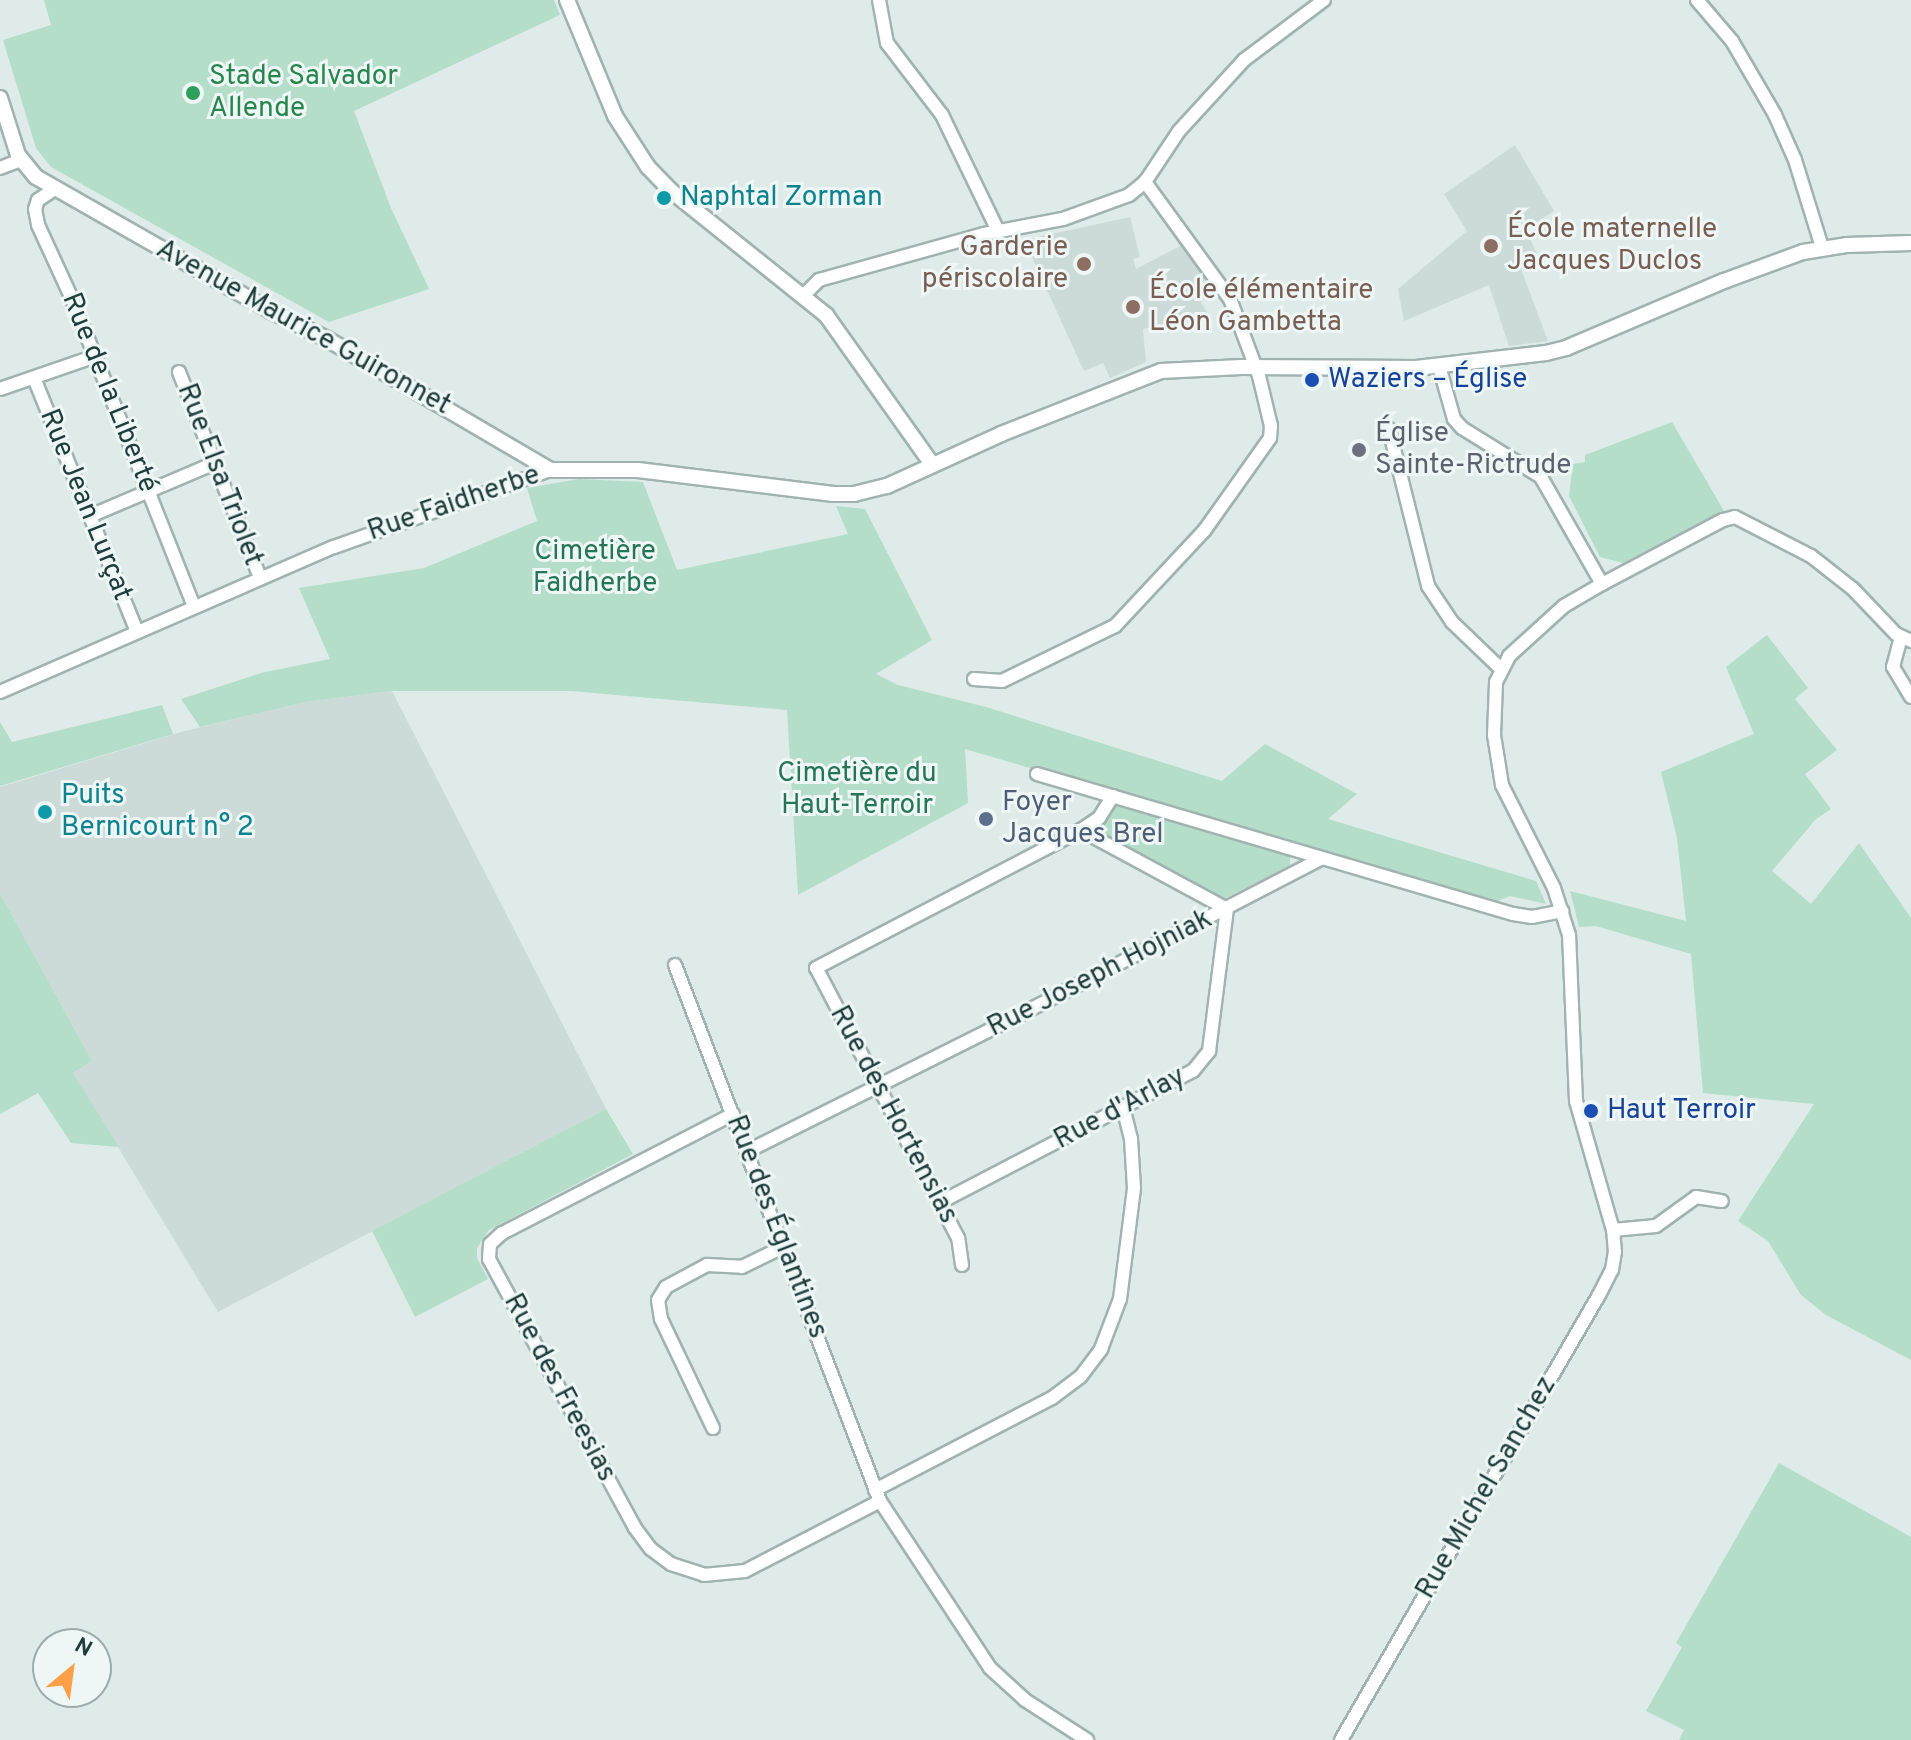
<!DOCTYPE html>
<meta charset="utf-8">
<style>
body{margin:0}
#map{position:relative;width:1911px;height:1740px;overflow:hidden;background:#deebe8;font-family:Overpass,sans-serif}
div>[style]{position:absolute}
.built>*{inset:0;background:#ccdbd8}
.green>*{inset:0;background:#b4dec9}
.roads{filter:drop-shadow(2px 0 #a1b3b1) drop-shadow(-2px 0 #a1b3b1) drop-shadow(0 2px #a1b3b1) drop-shadow(0 -2px #a1b3b1)}
.minor>*{height:12px;margin:-6px;padding:0 6px;transform-origin:6px;border-radius:6px;background:#fff}
.tertiary>*{height:14px;margin:-7px;padding:0 7px;transform-origin:7px;border-radius:7px;background:#fff}
.dots>*{width:22px;height:22px;translate:-50% -50%;box-sizing:border-box;border:4px solid #eef7f5;border-radius:50%}
span{translate:-50% -50%;white-space:nowrap;text-align:center;line-height:1.15;-webkit-text-stroke:6px #eef7f5;paint-order:stroke}
.leisure-label{font-size:28px;color:#27864d}
.left{translate:0 -50%;text-align:left}
.culture-label{font-size:28px;color:#0d838f}
.education-label{font-size:28px;color:#785e54}
.right{translate:-100% -50%;text-align:right}
.street-label{font-size:28px;color:#1e3c3b}
.transit-label{font-size:28px;color:#164399}
.worship-label{font-size:28px;color:#5b616d}
.park-label{font-size:28px;color:#257657}
.service-label{font-size:28px;color:#4e5e75}
.north{position:absolute;left:32px;top:1628px;width:80px;height:80px;box-sizing:border-box;background:#eef7f5;border:2px solid #9bacab;border-radius:50%;rotate:29deg;font-size:22px;font-weight:700;line-height:32px;text-align:center;color:#1e3c3b}
.north::after{content:'';display:block;margin:auto;width:28px;height:36px;background:#fe9f49;clip-path:polygon(50% 0,100% 100%,50% 72%,0 100%)}
</style>
<div id="map">
<div class="built">
<div style="clip-path:polygon(1515px 145px,1554px 211px,1526px 229px,1540px 261px,1521px 269px,1548px 341px,1509px 346px,1489px 285px,1404px 321px,1398px 289px,1467px 231px,1444px 194px)"></div>
<div style="clip-path:polygon(1130px 217px,1140px 257px,1133px 259px,1136px 269px,1186px 243px,1215px 287px,1201px 303px,1210px 317px,1143px 329px,1146px 362px,1110px 378px,1103px 363px,1084px 371px,1024px 240px)"></div>
<div style="clip-path:polygon(392px 691px,606px 1109px,218px 1312px,73px 1073px,92px 1061px,0 893px,0 787px,181px 732px,305px 702px)"></div>
</div>
<div class="green">
<div style="clip-path:polygon(44px 0,554px 0,560px 15px,354px 111px,391px 208px,429px 289px,329px 322px,51px 167px,36px 148px,3px 40px,51px 25px)"></div>
<div style="clip-path:polygon(1672px 422px,1724px 511px,1623px 563px,1600px 557px,1569px 496px,1573px 464px,1585px 462px,1585px 455px)"></div>
<div style="clip-path:polygon(579px 479px,643px 482px,677px 570px,848px 534px,836px 506px,865px 509px,932px 640px,876px 674px,898px 685px,986px 707px,1222px 781px,1265px 744px,1357px 794px,1328px 819px,1536px 881px,1546px 904px,1510px 896px,1493px 903px,965px 749px,968px 803px,798px 895px,787px 710px,571px 691px,392px 691px,305px 702px,200px 727px,181px 699px,261px 673px,330px 659px,299px 588px,424px 568px,537px 521px,527px 488px)"></div>
<div style="clip-path:polygon(1767px 635px,1808px 688px,1795px 699px,1837px 750px,1805px 774px,1831px 809px,1816px 819px,1772px 871px,1811px 904px,1859px 843px,1911px 918px,1911px 1360px,1826px 1315px,1801px 1295px,1768px 1241px,1738px 1221px,1814px 1104px,1703px 1093px,1691px 954px,1596px 926px,1579px 927px,1570px 891px,1686px 921px,1677px 838px,1661px 772px,1754px 734px,1726px 667px)"></div>
<div style="clip-path:polygon(162px 705px,173px 734px,0 786px,0 722px,12px 742px)"></div>
<div style="clip-path:polygon(1115px 803px,1290px 855px,1290px 866px,1223px 899px,1092px 830px)"></div>
<div style="clip-path:polygon(0 893px,92px 1061px,73px 1073px,119px 1147px,71px 1143px,38px 1093px,0 1114px)"></div>
<div style="clip-path:polygon(606px 1109px,633px 1154px,489px 1230px,477px 1248px,477px 1258px,488px 1279px,415px 1317px,372px 1231px)"></div>
<div style="clip-path:polygon(1779px 1463px,1911px 1537px,1911px 1740px,1679px 1740px,1684px 1730px,1646px 1711px,1682px 1647px,1676px 1643px)"></div>
</div>
<div class="roads">
<div class="minor">
<div style="left:879px;top:0;width:44px;rotate:79.5deg"></div>
<div style="left:887px;top:43px;width:91px;rotate:52.6deg"></div>
<div style="left:942px;top:115px;width:129px;rotate:64.2deg"></div>
<div style="left:1697px;top:0;width:54px;rotate:49.5deg"></div>
<div style="left:1732px;top:41px;width:86px;rotate:59.8deg"></div>
<div style="left:1775px;top:115px;width:49px;rotate:66deg"></div>
<div style="left:1795px;top:160px;width:91px;rotate:72.8deg"></div>
<div style="left:0;top:168px;width:22px;rotate:-21deg"></div>
<div style="left:56px;top:188px;width:22px;rotate:146deg"></div>
<div style="left:38px;top:200px;width:9px;rotate:108deg"></div>
<div style="left:35px;top:209px;width:16px;rotate:79deg"></div>
<div style="left:38px;top:225px;width:84px;rotate:65.3deg"></div>
<div style="left:73px;top:301px;width:329px;rotate:68.4deg"></div>
<div style="left:803px;top:296px;width:23px;rotate:-45deg"></div>
<div style="left:819px;top:280px;width:171px;rotate:-15.6deg"></div>
<div style="left:984px;top:234px;width:80px;rotate:-10.8deg"></div>
<div style="left:1063px;top:219px;width:70px;rotate:-20deg"></div>
<div style="left:1129px;top:195px;width:21px;rotate:-39deg"></div>
<div style="left:1145px;top:182px;width:61px;rotate:-56.3deg"></div>
<div style="left:1179px;top:131px;width:96px;rotate:-47.5deg"></div>
<div style="left:1244px;top:60px;width:100px;rotate:-36.9deg"></div>
<div style="left:179px;top:372px;width:221px;rotate:68.5deg"></div>
<div style="left:34px;top:378px;width:274px;rotate:67.9deg"></div>
<div style="left:0;top:389px;width:102px;rotate:-19deg"></div>
<div style="left:1389px;top:429px;width:162px;rotate:76deg"></div>
<div style="left:1428px;top:586px;width:43px;rotate:56.3deg"></div>
<div style="left:1452px;top:622px;width:68px;rotate:43.8deg"></div>
<div style="left:90px;top:516px;width:136px;rotate:-23deg"></div>
<div style="left:1602px;top:584px;width:137px;rotate:-27.9deg"></div>
<div style="left:1723px;top:520px;width:12px;rotate:-14deg"></div>
<div style="left:1735px;top:517px;width:85px;rotate:27.2deg"></div>
<div style="left:1811px;top:556px;width:53px;rotate:38.2deg"></div>
<div style="left:1853px;top:589px;width:62px;rotate:46.3deg"></div>
<div style="left:1896px;top:634px;width:17px;rotate:25deg"></div>
<div style="left:1901px;top:637px;width:31px;rotate:105deg"></div>
<div style="left:1893px;top:667px;width:35px;rotate:59deg"></div>
<div style="left:974px;top:679px;width:28px;rotate:4deg"></div>
<div style="left:1002px;top:681px;width:126px;rotate:-26deg"></div>
<div style="left:1115px;top:626px;width:130px;rotate:-46.9deg"></div>
<div style="left:1204px;top:531px;width:114px;rotate:-54.6deg"></div>
<div style="left:1270px;top:438px;width:12px;rotate:-85deg"></div>
<div style="left:1271px;top:426px;width:51px;rotate:-103.5deg"></div>
<div style="left:1259px;top:376px;width:82px;rotate:-110.6deg"></div>
<div style="left:1230px;top:299px;width:145px;rotate:-126deg"></div>
<div style="left:0;top:692px;width:364px;rotate:-23.5deg"></div>
<div style="left:334px;top:547px;width:229px;rotate:-19.6deg"></div>
<div style="left:1037px;top:774px;width:496px;rotate:16.4deg"></div>
<div style="left:1513px;top:914px;width:19px;rotate:9deg"></div>
<div style="left:1532px;top:917px;width:31px;rotate:-11deg"></div>
<div style="left:675px;top:965px;width:574px;rotate:69.07deg"></div>
<div style="left:880px;top:1501px;width:200px;rotate:56.6deg"></div>
<div style="left:990px;top:1668px;width:47px;rotate:42.4deg"></div>
<div style="left:1025px;top:1700px;width:74px;rotate:32.8deg"></div>
<div style="left:733px;top:1114px;width:260px;rotate:152.7deg"></div>
<div style="left:502px;top:1233px;width:16px;rotate:137deg"></div>
<div style="left:490px;top:1244px;width:15px;rotate:94deg"></div>
<div style="left:489px;top:1259px;width:306px;rotate:61.5deg"></div>
<div style="left:635px;top:1528px;width:26px;rotate:53deg"></div>
<div style="left:651px;top:1549px;width:25px;rotate:37deg"></div>
<div style="left:671px;top:1564px;width:35px;rotate:18deg"></div>
<div style="left:704px;top:1575px;width:41px;rotate:-5.6deg"></div>
<div style="left:745px;top:1571px;width:152px;rotate:-27.4deg"></div>
<div style="left:748px;top:1151px;width:291px;rotate:-26.6deg"></div>
<div style="left:1008px;top:1021px;width:352px;rotate:-27.4deg"></div>
<div style="left:939px;top:1203px;width:286px;rotate:-27.5deg"></div>
<div style="left:1193px;top:1071px;width:26px;rotate:-51deg"></div>
<div style="left:1209px;top:1051px;width:143px;rotate:-82.8deg"></div>
<div style="left:1227px;top:909px;width:166px;rotate:-151.6deg"></div>
<div style="left:1613px;top:1230px;width:43px;rotate:-5.3deg"></div>
<div style="left:1656px;top:1226px;width:49px;rotate:-35.9deg"></div>
<div style="left:1696px;top:1197px;width:26px;rotate:9deg"></div>
<div style="left:962px;top:1265px;width:27px;rotate:-98deg"></div>
<div style="left:958px;top:1238px;width:305px;rotate:-117.7deg"></div>
<div style="left:816px;top:968px;width:299px;rotate:-27.5deg"></div>
<div style="left:1081px;top:830px;width:22px;rotate:-34deg"></div>
<div style="left:1099px;top:818px;width:26px;rotate:-58deg"></div>
<div style="left:713px;top:1428px;width:121px;rotate:-115.5deg"></div>
<div style="left:661px;top:1319px;width:19px;rotate:-99deg"></div>
<div style="left:658px;top:1300px;width:15px;rotate:-58deg"></div>
<div style="left:666px;top:1287px;width:47px;rotate:-28.2deg"></div>
<div style="left:707px;top:1265px;width:35px;rotate:3deg"></div>
<div style="left:742px;top:1267px;width:46px;rotate:-26deg"></div>
<div style="left:875px;top:1490px;width:199px;rotate:-27.5deg"></div>
<div style="left:1052px;top:1398px;width:36px;rotate:-37deg"></div>
<div style="left:1081px;top:1376px;width:34px;rotate:-53deg"></div>
<div style="left:1101px;top:1349px;width:53px;rotate:-69.2deg"></div>
<div style="left:1120px;top:1299px;width:112px;rotate:-82.8deg"></div>
<div style="left:1134px;top:1188px;width:49px;rotate:-93.5deg"></div>
<div style="left:1131px;top:1139px;width:32px;rotate:-104deg"></div>
<div style="left:1341px;top:1740px;width:514px;rotate:-59.9deg"></div>
<div style="left:1599px;top:1295px;width:28px;rotate:-63deg"></div>
<div style="left:1612px;top:1270px;width:18px;rotate:-81deg"></div>
<div style="left:1615px;top:1252px;width:22px;rotate:-95deg"></div>
<div style="left:1613px;top:1230px;width:134px;rotate:-106deg"></div>
<div style="left:1576px;top:1101px;width:166px;rotate:-92.4deg"></div>
<div style="left:1569px;top:935px;width:49px;rotate:-107.7deg"></div>
<div style="left:1554px;top:888px;width:115px;rotate:-116.8deg"></div>
<div style="left:1502px;top:785px;width:51px;rotate:-99.1deg"></div>
<div style="left:1494px;top:735px;width:53px;rotate:-87.8deg"></div>
<div style="left:1496px;top:682px;width:29px;rotate:-63deg"></div>
<div style="left:1509px;top:656px;width:74px;rotate:-42.3deg"></div>
<div style="left:1564px;top:606px;width:44px;rotate:-30.1deg"></div>
<div style="left:1602px;top:584px;width:123px;rotate:-119.7deg"></div>
<div style="left:1541px;top:477px;width:93px;rotate:-148.2deg"></div>
<div style="left:1462px;top:428px;width:12px;rotate:-132deg"></div>
<div style="left:1454px;top:419px;width:55px;rotate:-105.8deg"></div>
</div>
<div class="tertiary">
<div style="left:567px;top:0;width:126px;rotate:67.5deg"></div>
<div style="left:615px;top:116px;width:61px;rotate:57.1deg"></div>
<div style="left:648px;top:167px;width:32px;rotate:46deg"></div>
<div style="left:670px;top:190px;width:200px;rotate:38.7deg"></div>
<div style="left:826px;top:315px;width:183px;rotate:54.6deg"></div>
<div style="left:0;top:98px;width:60px;rotate:72.5deg"></div>
<div style="left:18px;top:155px;width:28px;rotate:51deg"></div>
<div style="left:36px;top:177px;width:271px;rotate:29.7deg"></div>
<div style="left:271px;top:311px;width:63px;rotate:26.6deg"></div>
<div style="left:327px;top:339px;width:259px;rotate:30.4deg"></div>
<div style="left:550px;top:470px;width:88px"></div>
<div style="left:638px;top:470px;width:197px;rotate:7deg"></div>
<div style="left:834px;top:494px;width:20px"></div>
<div style="left:854px;top:494px;width:34px;rotate:-14deg"></div>
<div style="left:887px;top:486px;width:125px;rotate:-24.5deg"></div>
<div style="left:1001px;top:434px;width:172px;rotate:-21.5deg"></div>
<div style="left:1161px;top:371px;width:80px;rotate:-2.9deg"></div>
<div style="left:1241px;top:367px;width:175px;rotate:0.3deg"></div>
<div style="left:1416px;top:368px;width:131px;rotate:-6.6deg"></div>
<div style="left:1546px;top:353px;width:21px;rotate:-14deg"></div>
<div style="left:1566px;top:348px;width:172px;rotate:-23deg"></div>
<div style="left:1724px;top:281px;width:84px;rotate:-20.2deg"></div>
<div style="left:1803px;top:252px;width:45px;rotate:-9deg"></div>
<div style="left:1847px;top:245px;width:64px;rotate:-1.8deg"></div>
</div>
</div>
<div class="dots">
<div style="left:193px;top:93px;background:#2e9e5b"></div>
<div style="left:664px;top:198px;background:#0f9aa8"></div>
<div style="left:1491px;top:246px;background:#8d6e63"></div>
<div style="left:1084px;top:264px;background:#8d6e63"></div>
<div style="left:1133px;top:307px;background:#8d6e63"></div>
<div style="left:1312px;top:380px;background:#1a4fb4"></div>
<div style="left:1359px;top:450px;background:#6b7280"></div>
<div style="left:45px;top:812px;background:#0f9aa8"></div>
<div style="left:986px;top:819px;background:#5c6f8a"></div>
<div style="left:1591px;top:1111px;background:#1a4fb4"></div>
</div>
<div class="leisure-label">
<span class="left" style="left:209px;top:93px">Stade Salvador<br>Allende</span>
</div>
<div class="culture-label">
<span class="left" style="left:680px;top:198px">Naphtal Zorman</span>
<span class="left" style="left:61px;top:812px">Puits<br>Bernicourt n° 2</span>
</div>
<div class="education-label">
<span class="left" style="left:1507px;top:246px">École maternelle<br>Jacques Duclos</span>
<span class="right" style="left:1068px;top:264px">Garderie<br>périscolaire</span>
<span class="left" style="left:1149px;top:307px">École élémentaire<br>Léon Gambetta</span>
</div>
<div class="street-label">
<span style="left:303px;top:328px;rotate:29deg">Avenue Maurice Guironnet</span>
<span style="left:109px;top:393px;rotate:68deg">Rue de la Liberté</span>
<span style="left:219px;top:475px;rotate:69deg">Rue Elsa Triolet</span>
<span style="left:454px;top:504px;rotate:-19deg">Rue Faidherbe</span>
<span style="left:85px;top:505px;rotate:68deg">Rue Jean Lurçat</span>
<span style="left:1100px;top:974px;rotate:-27deg">Rue Joseph Hojniak</span>
<span style="left:1120px;top:1109px;rotate:-28deg">Rue d'Arlay</span>
<span style="left:893px;top:1115px;rotate:62deg">Rue des Hortensias</span>
<span style="left:776px;top:1227px;rotate:69deg">Rue des Églantines</span>
<span style="left:559px;top:1388px;rotate:62deg">Rue des Freesias</span>
<span style="left:1487px;top:1488px;rotate:-60deg">Rue Michel Sanchez</span>
</div>
<div class="transit-label">
<span class="left" style="left:1328px;top:380px">Waziers – Église</span>
<span class="left" style="left:1607px;top:1111px">Haut Terroir</span>
</div>
<div class="worship-label">
<span class="left" style="left:1375px;top:450px">Église<br>Sainte-Rictrude</span>
</div>
<div class="park-label">
<span style="left:595px;top:568px">Cimetière<br>Faidherbe</span>
<span style="left:857px;top:790px">Cimetière du<br>Haut-Terroir</span>
</div>
<div class="service-label">
<span class="left" style="left:1002px;top:819px">Foyer<br>Jacques Brel</span>
</div>
<div class="north">N</div>
</div>
